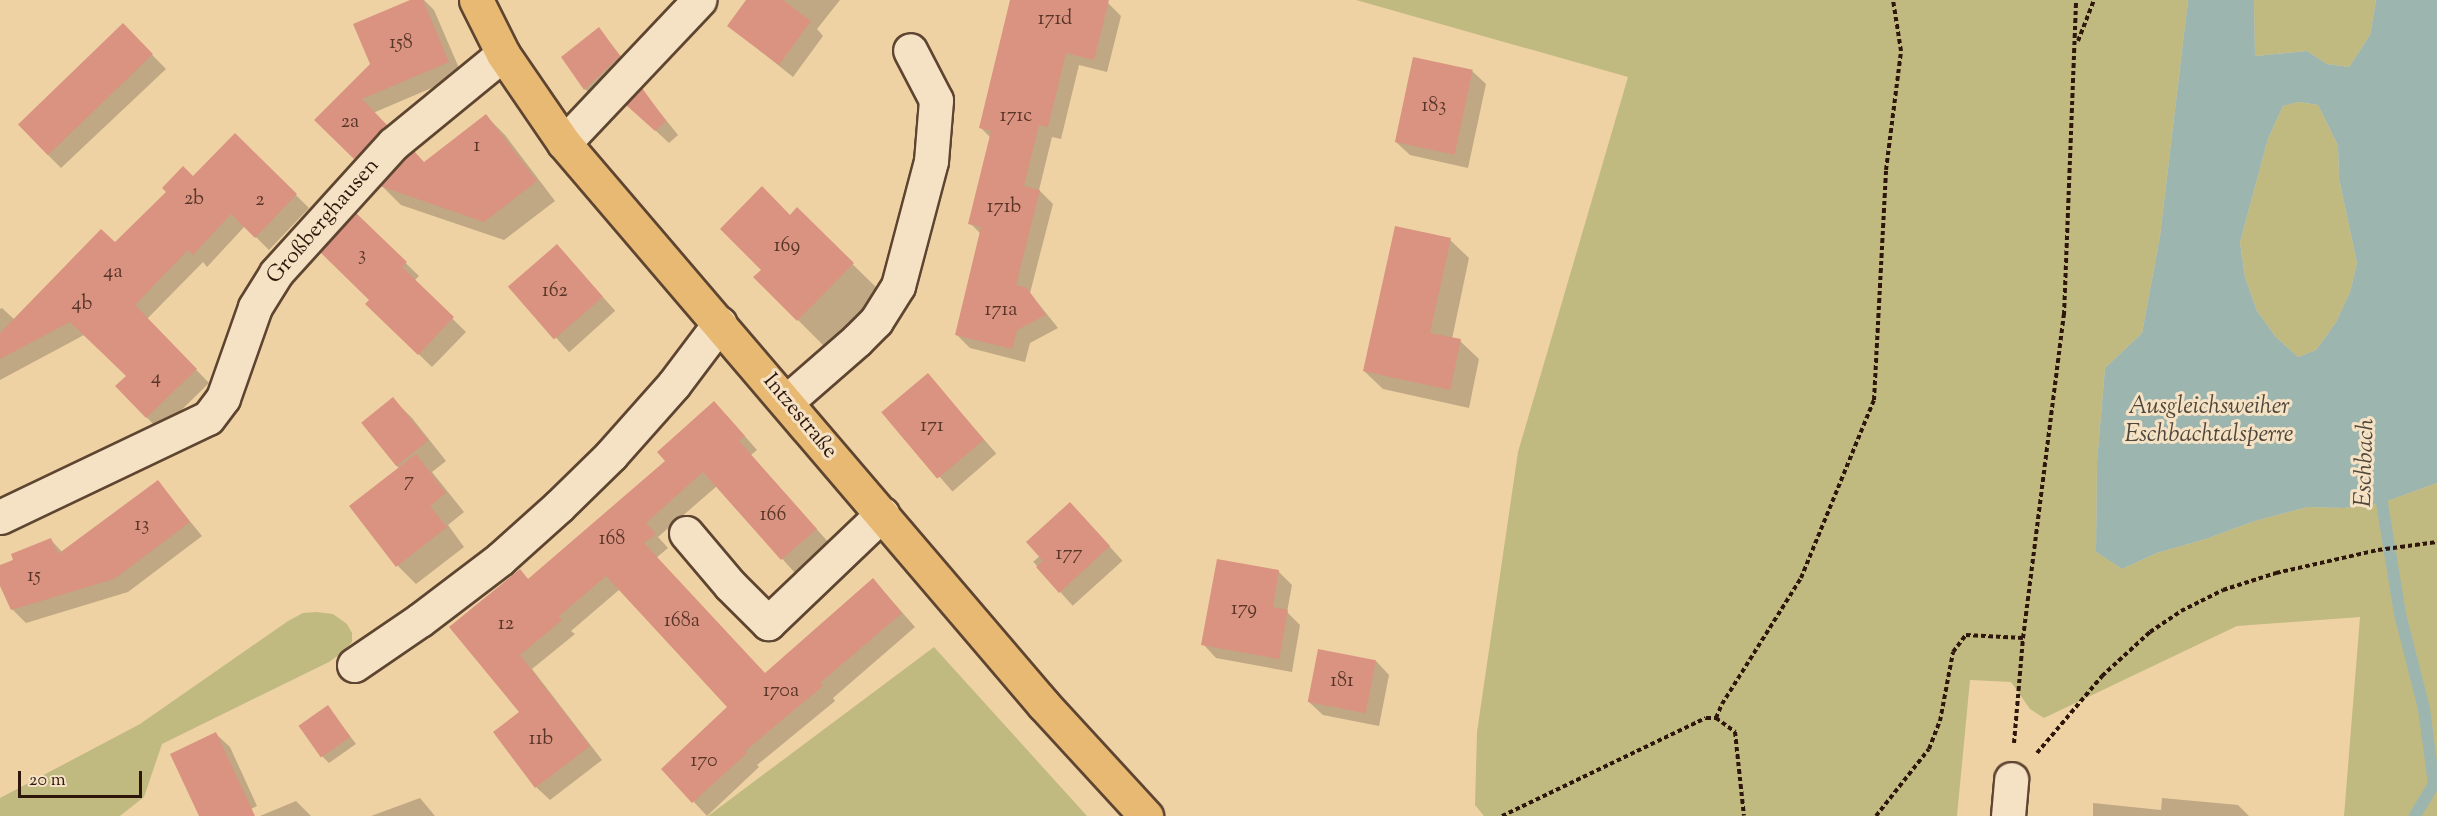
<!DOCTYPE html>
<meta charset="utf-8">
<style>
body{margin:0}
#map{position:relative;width:2437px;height:816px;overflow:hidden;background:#efd2a4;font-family:"Sorts Mill Goudy",serif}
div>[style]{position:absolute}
.green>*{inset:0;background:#c0ba81}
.water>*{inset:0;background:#9db5af}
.shadow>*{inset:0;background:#0003;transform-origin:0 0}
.stream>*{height:12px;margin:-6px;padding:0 6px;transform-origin:6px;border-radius:6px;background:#9db5af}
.building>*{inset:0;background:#da9380;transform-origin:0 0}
.path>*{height:4px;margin-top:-2px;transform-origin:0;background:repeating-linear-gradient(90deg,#2e160b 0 4.5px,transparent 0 7.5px)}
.roads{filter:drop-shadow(2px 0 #5e4531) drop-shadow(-2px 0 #5e4531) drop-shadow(0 2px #5e4531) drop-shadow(0 -2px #5e4531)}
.minor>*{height:33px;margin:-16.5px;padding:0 16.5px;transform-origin:16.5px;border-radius:16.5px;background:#f5e2c4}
.major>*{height:33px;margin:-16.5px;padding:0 16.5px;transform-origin:16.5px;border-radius:16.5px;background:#e8b972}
span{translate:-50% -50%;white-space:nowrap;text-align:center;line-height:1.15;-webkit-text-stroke:6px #f5e2c4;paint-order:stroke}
.number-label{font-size:20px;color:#593528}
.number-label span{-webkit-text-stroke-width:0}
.street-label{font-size:22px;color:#2e160b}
.water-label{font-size:24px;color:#4f463c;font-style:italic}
.scale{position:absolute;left:18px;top:771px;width:124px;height:27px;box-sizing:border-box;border:3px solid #2e160b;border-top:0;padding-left:8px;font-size:18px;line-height:21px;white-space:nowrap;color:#2e160b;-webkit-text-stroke:4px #f5e2c4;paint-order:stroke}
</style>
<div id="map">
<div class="green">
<div style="clip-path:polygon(1356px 0,2188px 0,2160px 236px,2142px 333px,2105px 368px,2097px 462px,2096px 552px,2122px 569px,2157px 553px,2206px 539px,2255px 521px,2308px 507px,2344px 508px,2382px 503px,2437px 483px,2437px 816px,2344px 816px,2360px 617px,2237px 626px,2044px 718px,2030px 709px,2011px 682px,1970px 680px,1957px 816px,1484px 816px,1475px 805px,1477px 732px,1518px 452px,1628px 77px)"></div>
<div style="clip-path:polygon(2254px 0,2376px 0,2370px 35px,2349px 67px,2327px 64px,2307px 51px,2255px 56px)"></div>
<div style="clip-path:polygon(2299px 102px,2318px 105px,2338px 146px,2339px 179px,2357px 263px,2350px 292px,2336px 322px,2316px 350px,2298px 357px,2276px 337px,2257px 311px,2245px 277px,2240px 242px,2268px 139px,2283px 106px)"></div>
<div style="clip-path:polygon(316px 612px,333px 614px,347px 624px,352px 633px,352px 642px,343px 652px,329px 662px,162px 744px,144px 797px,120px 816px,0 816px,0 798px,140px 724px,288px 621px,303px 613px)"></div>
<div style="clip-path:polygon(934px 647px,1087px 816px,708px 816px)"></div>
</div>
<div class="water">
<div style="clip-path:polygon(evenodd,2188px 0,2254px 0,2255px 56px,2307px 51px,2327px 64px,2349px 67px,2370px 35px,2376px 0,2437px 0,2437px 483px,2382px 503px,2344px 508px,2308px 507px,2255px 521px,2206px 539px,2157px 553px,2122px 569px,2096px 552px,2097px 462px,2105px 368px,2142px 333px,2160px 236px,2188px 0,2299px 102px,2318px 105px,2338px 146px,2339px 179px,2357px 263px,2350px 292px,2336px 322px,2316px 350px,2298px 357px,2276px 337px,2257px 311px,2245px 277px,2240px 242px,2268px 139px,2283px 106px,2299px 102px)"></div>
</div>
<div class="shadow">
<div style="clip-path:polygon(414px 0,424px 0,434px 10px,462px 75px,373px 113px,399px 139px,368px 172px,316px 120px,372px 64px)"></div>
<div style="clip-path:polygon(749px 0,840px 0,817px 29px,823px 36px,793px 77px,729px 26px)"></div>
<div style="clip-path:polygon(1011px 0,1098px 0,1108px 3px,1121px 16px,1107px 72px,1079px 65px,1061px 139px,1052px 137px,1039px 190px,1053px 204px,1030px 293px,1058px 328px,1030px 343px,1025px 362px,970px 348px,957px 335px,981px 234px,970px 223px,991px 138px,981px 128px)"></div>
<div style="clip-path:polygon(123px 25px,166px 69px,61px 168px,48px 155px)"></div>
<div style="clip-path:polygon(599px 29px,631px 69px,597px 101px,585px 89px,563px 57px)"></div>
<div style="clip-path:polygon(1472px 71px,1486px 84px,1468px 168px,1410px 155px,1396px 142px)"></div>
<div style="clip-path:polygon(642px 90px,678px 135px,669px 143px,642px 118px)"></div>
<div style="clip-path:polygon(486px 116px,505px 135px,555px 201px,504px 240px,401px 205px,382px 186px,424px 164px)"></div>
<div style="clip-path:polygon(235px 135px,309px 208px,269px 250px,245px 226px,207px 267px,203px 262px,147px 319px,209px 383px,160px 431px,117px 387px,128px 376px,84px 335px,0 380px,0 309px,2px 308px,15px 320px,115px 244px,193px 178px)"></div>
<div style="clip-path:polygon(797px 210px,881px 292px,826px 348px,755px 277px,763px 270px)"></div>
<div style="clip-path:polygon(356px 215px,419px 276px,414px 281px,466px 332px,432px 367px,367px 304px,371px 300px)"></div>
<div style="clip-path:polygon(1450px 240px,1469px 258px,1452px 339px,1460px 341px,1479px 359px,1469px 408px,1383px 389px,1364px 371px)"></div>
<div style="left:557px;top:246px;width:87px;height:62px;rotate:48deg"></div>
<div style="left:928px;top:375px;width:104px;height:58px;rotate:49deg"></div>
<div style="clip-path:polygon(393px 399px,412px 418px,446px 461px,432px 472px,464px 512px,448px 525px,464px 547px,416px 584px,398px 566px,399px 468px,397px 466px)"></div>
<div style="clip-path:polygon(727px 416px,757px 450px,751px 455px,829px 543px,795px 573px,717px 486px,658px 537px,668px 548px,656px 558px,766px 675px,886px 594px,915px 627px,833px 698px,835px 701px,757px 765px,759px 767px,707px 816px,663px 769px,729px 707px,620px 589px,571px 631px,575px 634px,532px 669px,602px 760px,550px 800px,536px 787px,521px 712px,451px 627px,520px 571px,529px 580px)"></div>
<div style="clip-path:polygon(158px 482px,202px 536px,128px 592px,26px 623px,12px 609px,0 582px,0 567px,51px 540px,63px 553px)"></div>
<div style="left:1083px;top:517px;width:59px;height:67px;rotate:48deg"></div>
<div style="clip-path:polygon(1278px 571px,1292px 585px,1287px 612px,1300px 625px,1292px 672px,1216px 658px,1203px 644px)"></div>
<div style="clip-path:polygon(1376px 661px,1389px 675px,1379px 726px,1323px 715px,1309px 702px)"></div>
<div style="clip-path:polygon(328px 707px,356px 744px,329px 763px,322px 756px)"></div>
<div style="clip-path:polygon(216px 734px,230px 747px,257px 806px,236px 816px,202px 816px)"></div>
<div style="clip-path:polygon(420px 798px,435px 816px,371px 816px)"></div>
<div style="clip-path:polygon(2162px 798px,2238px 805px,2249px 816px,2093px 816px,2093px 803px,2161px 810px)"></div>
<div style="clip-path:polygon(296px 801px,311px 816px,260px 816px)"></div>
</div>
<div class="stream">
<div style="left:2383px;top:488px;width:15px;rotate:94deg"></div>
<div style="left:2382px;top:503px;width:112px;rotate:80.8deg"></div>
<div style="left:2400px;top:614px;width:98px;rotate:75.8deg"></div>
<div style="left:2424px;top:709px;width:76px;rotate:82.4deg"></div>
<div style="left:2434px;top:784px;width:37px;rotate:121deg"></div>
</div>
<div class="building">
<div style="clip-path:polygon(410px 0,423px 0,449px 62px,362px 99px,387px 125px,354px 159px,314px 120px,370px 64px,353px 24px)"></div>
<div style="clip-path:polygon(746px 0,783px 0,811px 21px,779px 65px,727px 26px)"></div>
<div style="clip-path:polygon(1010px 0,1109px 0,1094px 60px,1066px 53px,1048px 127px,1039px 125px,1024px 186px,1040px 190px,1016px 285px,1027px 288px,1046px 315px,1017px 330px,1012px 349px,955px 335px,981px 227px,968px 224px,991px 131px,979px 128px)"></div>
<div style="left:123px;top:23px;width:43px;height:146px;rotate:46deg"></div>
<div style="clip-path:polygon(599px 27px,620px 56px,584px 90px,561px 57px)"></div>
<div style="left:1413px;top:57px;width:61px;height:87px;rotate:12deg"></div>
<div style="clip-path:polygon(642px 88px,666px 121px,655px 131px,626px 105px)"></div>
<div style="clip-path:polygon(486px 114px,537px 181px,484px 222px,380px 186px,414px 151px,424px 162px)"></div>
<div style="clip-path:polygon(235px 133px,297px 194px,255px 238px,231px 214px,193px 255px,188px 250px,135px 305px,197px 369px,146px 418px,115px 386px,126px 376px,70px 322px,0 359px,0 333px,101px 229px,115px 242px,166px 192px,162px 188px,183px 166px,193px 176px)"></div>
<div style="clip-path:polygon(762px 186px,790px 215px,797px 207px,854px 263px,797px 321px,753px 277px,761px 270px,720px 229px)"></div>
<div style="clip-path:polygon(356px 213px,407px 262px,402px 267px,454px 317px,418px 355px,365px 304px,369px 300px,320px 252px)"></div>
<div style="clip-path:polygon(1395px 226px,1451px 238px,1430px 333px,1461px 339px,1450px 390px,1363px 371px)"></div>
<div style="left:557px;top:244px;width:70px;height:65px;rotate:49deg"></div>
<div style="left:928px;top:373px;width:87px;height:61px;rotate:50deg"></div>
<div style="left:393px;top:397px;width:56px;height:41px;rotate:51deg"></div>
<div style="clip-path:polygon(714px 401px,745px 436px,739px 441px,817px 529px,781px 560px,703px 472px,646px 523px,656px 534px,644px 543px,765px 673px,873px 578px,902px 613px,820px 683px,823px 686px,745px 751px,747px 753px,692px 803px,661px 769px,727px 707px,606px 576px,559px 616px,562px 620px,520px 655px,590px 746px,535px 788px,493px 732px,519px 712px,449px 627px,520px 569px,528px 579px,665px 461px,657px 452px)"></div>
<div style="clip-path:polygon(416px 454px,446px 493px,430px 506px,447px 527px,396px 567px,349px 506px)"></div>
<div style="clip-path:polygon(158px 480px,190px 522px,114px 579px,11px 610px,0 586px,0 565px,13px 560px,11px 554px,51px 538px,58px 554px)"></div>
<div style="clip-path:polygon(1070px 502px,1110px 546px,1059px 593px,1036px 567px,1043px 561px,1026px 542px)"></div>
<div style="clip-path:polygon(1217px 559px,1279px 570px,1273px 607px,1288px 610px,1279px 659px,1201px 645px)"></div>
<div style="left:1318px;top:649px;width:59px;height:54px;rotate:11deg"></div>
<div style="left:328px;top:705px;width:39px;height:36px;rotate:55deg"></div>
<div style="clip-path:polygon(216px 732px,255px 816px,199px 816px,170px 754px)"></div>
</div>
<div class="path">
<div style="left:2078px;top:41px;width:44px;rotate:-68.7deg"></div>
<div style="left:1716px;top:718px;width:24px;rotate:36deg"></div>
<div style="left:1735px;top:732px;width:84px;rotate:83.9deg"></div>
<div style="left:2014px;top:743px;width:105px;rotate:-85.1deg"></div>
<div style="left:2023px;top:638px;width:326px;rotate:-82.8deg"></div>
<div style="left:2064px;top:315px;width:315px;rotate:-87.8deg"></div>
<div style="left:2037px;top:753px;width:101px;rotate:-49.8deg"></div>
<div style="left:2102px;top:676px;width:65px;rotate:-42.5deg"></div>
<div style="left:2150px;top:632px;width:37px;rotate:-34deg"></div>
<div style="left:2181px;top:611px;width:47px;rotate:-26.6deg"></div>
<div style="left:2223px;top:590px;width:56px;rotate:-17.8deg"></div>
<div style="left:2276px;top:573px;width:105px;rotate:-12.7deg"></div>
<div style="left:2378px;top:550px;width:60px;rotate:-7.7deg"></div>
<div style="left:1502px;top:816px;width:226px;rotate:-25.7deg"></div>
<div style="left:1706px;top:718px;width:10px"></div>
<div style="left:1716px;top:718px;width:15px;rotate:-67deg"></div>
<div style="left:1722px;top:704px;width:149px;rotate:-57.9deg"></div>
<div style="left:1801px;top:578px;width:192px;rotate:-67.7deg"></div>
<div style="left:1874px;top:400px;width:230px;rotate:-87deg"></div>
<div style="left:1886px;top:170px;width:120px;rotate:-82.8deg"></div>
<div style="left:1901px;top:51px;width:52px;rotate:-98.9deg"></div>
<div style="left:1876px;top:816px;width:85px;rotate:-51.7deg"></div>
<div style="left:1929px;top:749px;width:30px;rotate:-69deg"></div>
<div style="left:1940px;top:721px;width:70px;rotate:-79.3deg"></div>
<div style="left:1953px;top:652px;width:21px;rotate:-53deg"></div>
<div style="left:1966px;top:635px;width:57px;rotate:3deg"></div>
</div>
<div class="roads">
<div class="minor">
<div style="left:564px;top:143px;width:197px;rotate:-46.6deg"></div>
<div style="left:786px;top:402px;width:94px;rotate:-41.1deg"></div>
<div style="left:857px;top:340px;width:27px;rotate:-45deg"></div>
<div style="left:876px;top:321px;width:41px;rotate:-57.8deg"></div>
<div style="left:898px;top:286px;width:129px;rotate:-75.2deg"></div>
<div style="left:931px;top:161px;width:61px;rotate:-85.3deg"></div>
<div style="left:936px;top:100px;width:56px;rotate:-117.5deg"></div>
<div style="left:0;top:517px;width:230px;rotate:-25.5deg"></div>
<div style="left:208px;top:418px;width:25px;rotate:-53deg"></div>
<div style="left:223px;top:398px;width:96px;rotate:-70.6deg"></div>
<div style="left:255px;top:307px;width:40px;rotate:-58deg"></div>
<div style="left:276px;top:273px;width:174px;rotate:-47.8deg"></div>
<div style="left:393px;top:144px;width:142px;rotate:-39.3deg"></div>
<div style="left:686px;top:533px;width:68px;rotate:49.8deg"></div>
<div style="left:730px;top:585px;width:54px;rotate:45deg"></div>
<div style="left:768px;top:623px;width:158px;rotate:-43.7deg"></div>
<div style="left:354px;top:665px;width:80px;rotate:-34.3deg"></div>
<div style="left:420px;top:620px;width:101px;rotate:-37.3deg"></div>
<div style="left:500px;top:559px;width:79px;rotate:-41.9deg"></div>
<div style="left:559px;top:506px;width:73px;rotate:-44.4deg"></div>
<div style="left:611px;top:455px;width:95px;rotate:-48.4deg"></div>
<div style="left:674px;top:384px;width:76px;rotate:-53deg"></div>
<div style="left:2008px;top:816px;width:37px;rotate:-85deg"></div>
</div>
<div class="major">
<div style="left:476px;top:0;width:60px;rotate:63.4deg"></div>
<div style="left:503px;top:54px;width:108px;rotate:55.6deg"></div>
<div style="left:564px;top:143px;width:739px;rotate:49.5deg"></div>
<div style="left:1044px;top:705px;width:151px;rotate:47.4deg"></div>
</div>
</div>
<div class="number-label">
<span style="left:1055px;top:19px">171d</span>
<span style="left:401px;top:43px">158</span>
<span style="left:1434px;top:106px">183</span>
<span style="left:1016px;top:116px">171c</span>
<span style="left:350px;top:122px">2a</span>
<span style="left:477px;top:146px">1</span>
<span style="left:194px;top:199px">2b</span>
<span style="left:260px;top:200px">2</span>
<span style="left:1004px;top:207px">171b</span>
<span style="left:787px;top:246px">169</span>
<span style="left:362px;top:255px">3</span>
<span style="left:113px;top:272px">4a</span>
<span style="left:555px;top:291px">162</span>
<span style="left:82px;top:304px">4b</span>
<span style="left:1001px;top:310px">171a</span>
<span style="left:156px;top:378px">4</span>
<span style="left:932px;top:426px">171</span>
<span style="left:409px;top:481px">7</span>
<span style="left:773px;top:515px">166</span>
<span style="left:142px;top:525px">13</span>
<span style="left:612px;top:539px">168</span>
<span style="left:1069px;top:554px">177</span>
<span style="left:34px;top:576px">15</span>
<span style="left:1244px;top:609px">179</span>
<span style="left:682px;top:621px">168a</span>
<span style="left:506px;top:624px">12</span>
<span style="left:1342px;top:681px">181</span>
<span style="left:781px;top:691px">170a</span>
<span style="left:541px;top:739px">11b</span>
<span style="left:704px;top:761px">170</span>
</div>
<div class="street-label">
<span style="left:324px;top:222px;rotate:-49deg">Großberghausen</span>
<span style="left:799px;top:417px;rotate:50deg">Intzestraße</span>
</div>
<div class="water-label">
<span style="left:2209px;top:422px">Ausgleichsweiher<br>Eschbachtalsperre</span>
<span style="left:2366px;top:463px;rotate:-88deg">Eschbach</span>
</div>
<div class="scale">20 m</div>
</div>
